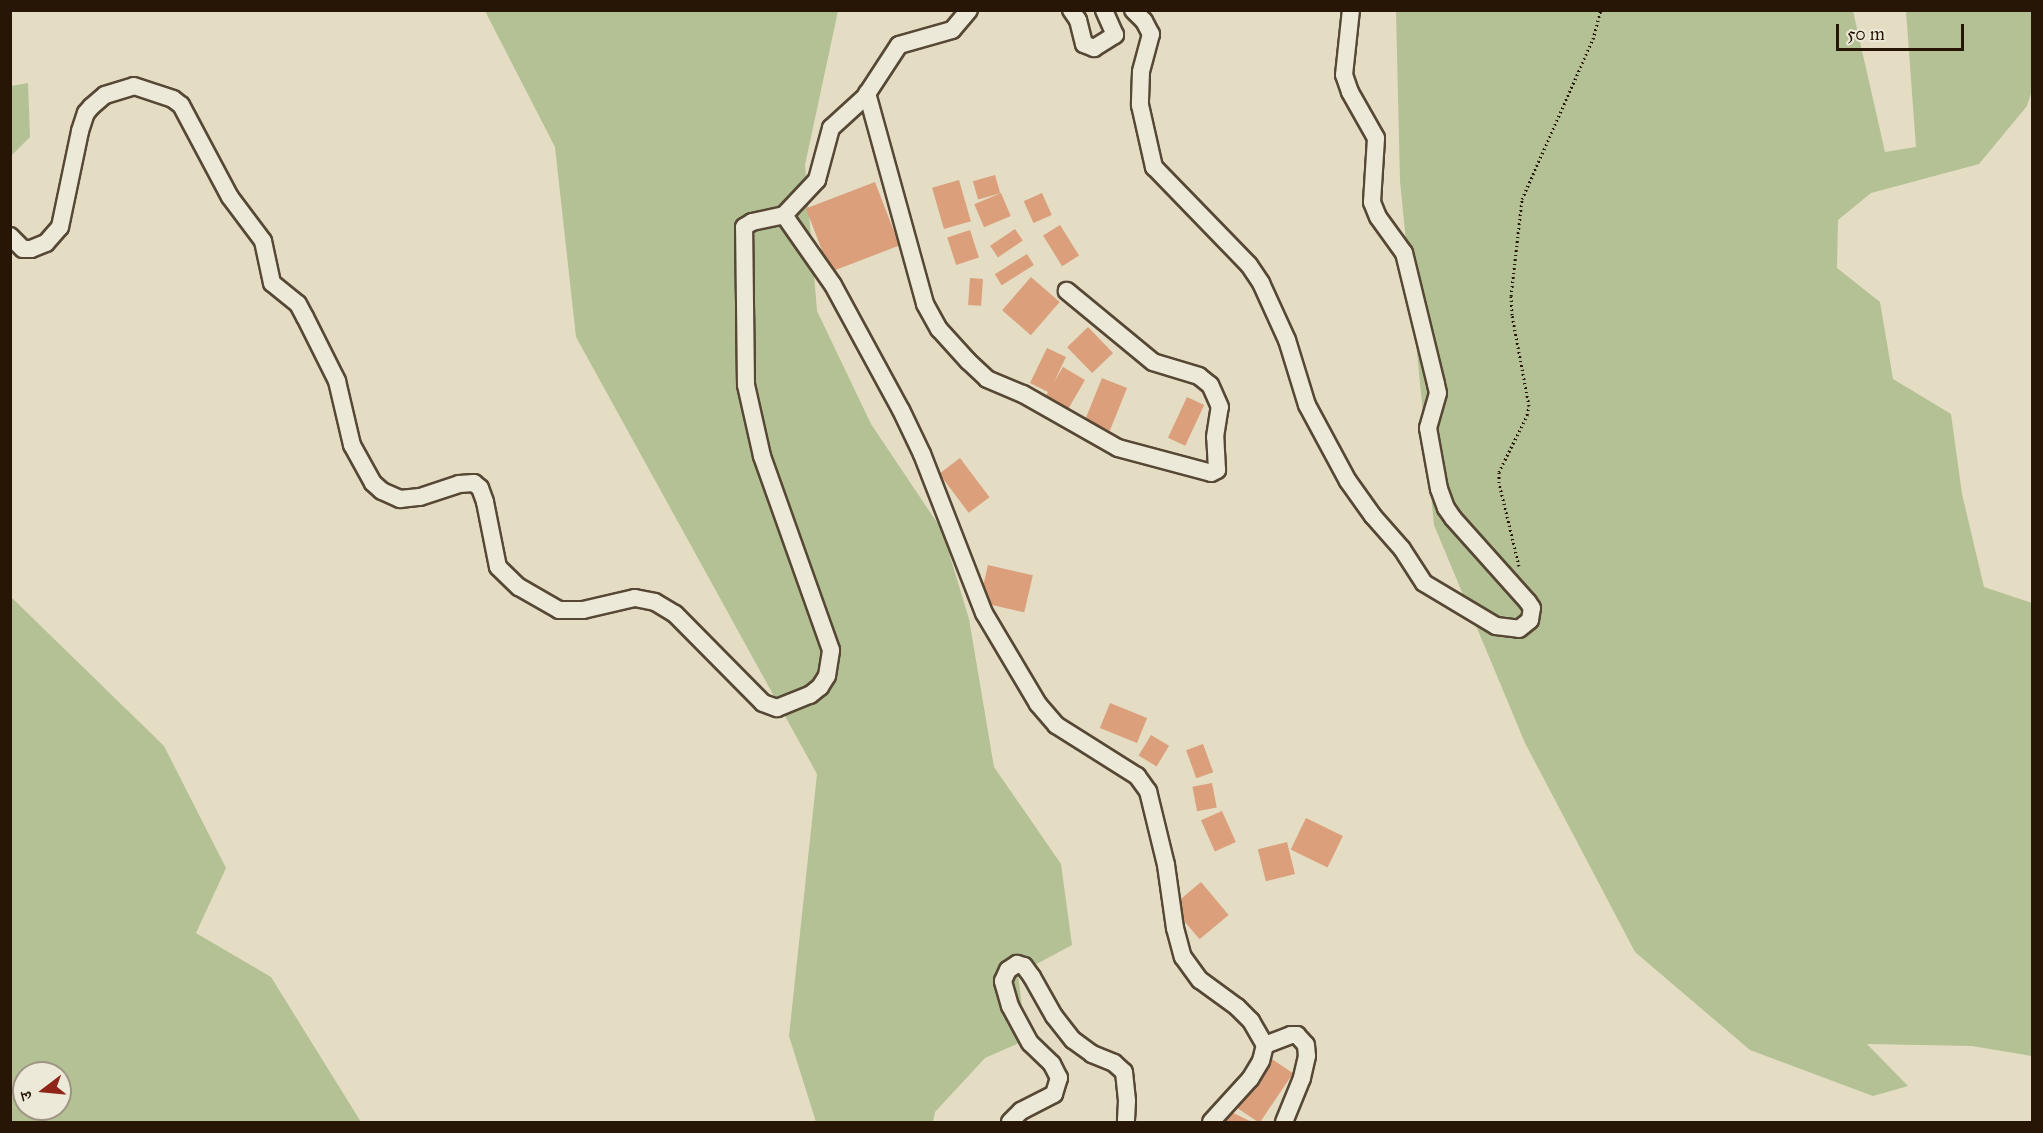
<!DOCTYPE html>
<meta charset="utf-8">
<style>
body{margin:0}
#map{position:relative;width:2043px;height:1133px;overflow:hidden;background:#e4ddc3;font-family:"IM FELL Great Primer","Noto Serif Devanagari",serif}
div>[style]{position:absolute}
.green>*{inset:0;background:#b3c194}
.building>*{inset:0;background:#db9f7b;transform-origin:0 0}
.path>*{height:3px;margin-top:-1.5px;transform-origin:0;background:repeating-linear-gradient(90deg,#271605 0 1.5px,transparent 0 4.5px)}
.roads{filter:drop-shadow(2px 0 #564834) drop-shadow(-2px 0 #564834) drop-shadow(0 2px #564834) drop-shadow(0 -2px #564834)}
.minor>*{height:16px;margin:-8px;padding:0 8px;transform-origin:8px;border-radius:8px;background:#ede9d8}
span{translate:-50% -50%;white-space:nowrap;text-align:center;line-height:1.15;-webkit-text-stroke:5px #ede9d8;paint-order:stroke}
.frame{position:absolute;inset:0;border:12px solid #271605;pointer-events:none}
.north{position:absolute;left:12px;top:1061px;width:60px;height:60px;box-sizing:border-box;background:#ede9d8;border:2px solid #9e9584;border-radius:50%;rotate:254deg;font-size:16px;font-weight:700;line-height:24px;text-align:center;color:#271605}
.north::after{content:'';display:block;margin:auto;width:21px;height:27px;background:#8f2418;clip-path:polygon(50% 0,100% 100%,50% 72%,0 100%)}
.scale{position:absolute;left:1836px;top:24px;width:128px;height:27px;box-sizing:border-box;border:3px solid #271605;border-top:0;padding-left:8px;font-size:18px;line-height:21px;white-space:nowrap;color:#271605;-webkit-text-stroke:4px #ede9d8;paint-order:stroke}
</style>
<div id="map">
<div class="green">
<div style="clip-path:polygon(485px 11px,838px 11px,805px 165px,817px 311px,871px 424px,942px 530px,969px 619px,994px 767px,1061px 864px,1072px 945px,1018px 974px,1026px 1040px,985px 1058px,935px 1112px,933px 1122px,816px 1122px,789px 1036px,817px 774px,576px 337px,555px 147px)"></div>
<div style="clip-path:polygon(1396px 11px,1853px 11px,1885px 152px,1916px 147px,1906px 11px,2032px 11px,2032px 90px,2027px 106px,1979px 164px,1871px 193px,1838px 220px,1837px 268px,1880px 302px,1893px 379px,1951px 414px,1962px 494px,1984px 587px,2032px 603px,2032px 1056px,1972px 1046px,1867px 1044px,1908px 1086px,1873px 1096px,1750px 1050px,1635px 952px,1525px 743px,1434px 525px,1400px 181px)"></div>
<div style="clip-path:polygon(28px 83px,30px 137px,11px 156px,11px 86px)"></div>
<div style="clip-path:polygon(evenodd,10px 596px,164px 746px,226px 868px,196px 933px,271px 977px,361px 1122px,11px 1122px,10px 596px,24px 1073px,60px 1073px,60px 1109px,24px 1109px,24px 1073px)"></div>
</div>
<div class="building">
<div style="left:995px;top:175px;width:19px;height:23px;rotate:74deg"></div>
<div style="left:959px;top:180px;width:43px;height:28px;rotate:74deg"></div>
<div style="left:875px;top:182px;width:68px;height:74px;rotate:69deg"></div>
<div style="left:1001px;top:193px;width:25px;height:29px;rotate:67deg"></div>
<div style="left:1042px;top:193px;width:24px;height:20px;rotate:66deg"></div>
<div style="left:1060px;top:225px;width:36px;height:20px;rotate:58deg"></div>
<div style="left:1015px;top:229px;width:14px;height:30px;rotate:56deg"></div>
<div style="left:970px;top:230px;width:29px;height:24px;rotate:72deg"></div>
<div style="left:1027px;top:254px;width:13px;height:38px;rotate:58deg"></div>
<div style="left:1031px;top:277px;width:38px;height:44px;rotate:41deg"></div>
<div style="left:970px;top:278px;width:13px;height:27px;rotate:4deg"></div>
<div style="left:1088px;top:327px;width:36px;height:29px;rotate:46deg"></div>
<div style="clip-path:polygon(1047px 348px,1066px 357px,1054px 382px,1063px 367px,1085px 380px,1067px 411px,1045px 398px,1048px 392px,1030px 383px)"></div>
<div style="left:1102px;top:378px;width:27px;height:46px;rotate:22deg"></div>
<div style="left:1187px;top:397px;width:19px;height:45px;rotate:25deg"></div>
<div style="left:960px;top:458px;width:49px;height:26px;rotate:53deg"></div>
<div style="left:988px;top:565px;width:46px;height:38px;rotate:13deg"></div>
<div style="left:1110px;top:703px;width:40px;height:27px;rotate:22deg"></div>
<div style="left:1151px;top:735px;width:21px;height:24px;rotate:31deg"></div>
<div style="left:1203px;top:744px;width:30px;height:18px;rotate:70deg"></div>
<div style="left:1212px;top:783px;width:25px;height:20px;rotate:79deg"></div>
<div style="left:1222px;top:811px;width:34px;height:23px;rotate:66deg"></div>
<div style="left:1306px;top:818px;width:41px;height:35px;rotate:26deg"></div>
<div style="left:1287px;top:842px;width:33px;height:30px;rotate:76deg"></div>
<div style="left:1201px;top:882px;width:43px;height:38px;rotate:50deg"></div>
<div style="left:1269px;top:1057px;width:29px;height:60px;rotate:34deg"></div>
<div style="clip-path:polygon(1227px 1110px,1252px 1122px,1221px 1122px)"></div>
</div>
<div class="path">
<div style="left:1519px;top:566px;width:85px;rotate:-103.5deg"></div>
<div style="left:1499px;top:483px;width:11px;rotate:-90deg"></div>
<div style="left:1499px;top:472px;width:64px;rotate:-63.8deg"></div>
<div style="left:1527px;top:415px;width:9px;rotate:-77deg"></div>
<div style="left:1529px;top:406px;width:93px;rotate:-100.6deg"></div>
<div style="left:1512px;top:315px;width:19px;rotate:-93deg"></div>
<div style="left:1511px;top:296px;width:98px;rotate:-83.5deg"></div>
<div style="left:1522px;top:199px;width:175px;rotate:-66.1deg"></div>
<div style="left:1593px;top:39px;width:30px;rotate:-75deg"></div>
</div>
<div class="roads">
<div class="minor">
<div style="left:969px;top:10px;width:26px;rotate:130deg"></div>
<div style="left:952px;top:30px;width:55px;rotate:164.2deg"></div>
<div style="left:899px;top:45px;width:62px;rotate:123.2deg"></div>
<div style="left:865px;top:97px;width:46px;rotate:137.6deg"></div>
<div style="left:831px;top:128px;width:54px;rotate:105.1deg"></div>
<div style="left:817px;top:180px;width:48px;rotate:133.3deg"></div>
<div style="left:784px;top:215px;width:85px;rotate:55deg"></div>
<div style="left:833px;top:285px;width:142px;rotate:61.5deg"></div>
<div style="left:901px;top:410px;width:49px;rotate:64.5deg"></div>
<div style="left:922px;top:454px;width:171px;rotate:68.7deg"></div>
<div style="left:984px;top:613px;width:106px;rotate:59.3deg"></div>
<div style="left:1038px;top:704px;width:28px;rotate:49deg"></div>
<div style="left:1056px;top:725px;width:96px;rotate:32.2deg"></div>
<div style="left:1137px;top:776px;width:19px;rotate:54deg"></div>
<div style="left:1148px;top:791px;width:76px;rotate:76.3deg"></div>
<div style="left:1166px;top:865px;width:64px;rotate:81.9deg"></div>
<div style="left:1175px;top:928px;width:30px;rotate:75deg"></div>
<div style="left:1183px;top:957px;width:29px;rotate:54deg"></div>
<div style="left:1200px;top:980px;width:46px;rotate:36.1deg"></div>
<div style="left:1237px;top:1007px;width:20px;rotate:45deg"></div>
<div style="left:1251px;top:1021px;width:28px;rotate:60deg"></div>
<div style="left:1265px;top:1045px;width:16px;rotate:104deg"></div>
<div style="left:1261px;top:1061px;width:21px;rotate:121deg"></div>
<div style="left:1250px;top:1079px;width:58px;rotate:132.2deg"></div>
<div style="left:1071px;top:10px;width:12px;rotate:55deg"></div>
<div style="left:1078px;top:20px;width:25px;rotate:76deg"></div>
<div style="left:1084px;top:44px;width:11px;rotate:22deg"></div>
<div style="left:1094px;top:48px;width:25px;rotate:-32deg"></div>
<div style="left:1115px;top:35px;width:27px;rotate:-114deg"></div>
<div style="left:1133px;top:10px;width:16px;rotate:45deg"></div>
<div style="left:1144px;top:21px;width:15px;rotate:62deg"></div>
<div style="left:1151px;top:34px;width:39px;rotate:105deg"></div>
<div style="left:1141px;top:72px;width:33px;rotate:92deg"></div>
<div style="left:1140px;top:105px;width:64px;rotate:77.3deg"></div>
<div style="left:1154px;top:167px;width:136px;rotate:45.9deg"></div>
<div style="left:1249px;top:265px;width:22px;rotate:56deg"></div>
<div style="left:1261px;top:283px;width:63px;rotate:65.5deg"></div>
<div style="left:1287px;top:340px;width:68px;rotate:72.9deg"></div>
<div style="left:1307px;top:405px;width:86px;rotate:61.7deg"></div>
<div style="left:1348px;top:481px;width:43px;rotate:54.5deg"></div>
<div style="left:1373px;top:516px;width:44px;rotate:48.7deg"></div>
<div style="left:1402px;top:549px;width:40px;rotate:57.1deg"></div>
<div style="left:1424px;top:583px;width:84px;rotate:30.8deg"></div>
<div style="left:1496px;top:626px;width:23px;rotate:7deg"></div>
<div style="left:1519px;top:629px;width:14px;rotate:-39deg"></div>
<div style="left:1530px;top:620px;width:12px;rotate:-81deg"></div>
<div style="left:1532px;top:608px;width:7px;rotate:-124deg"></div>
<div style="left:1528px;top:602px;width:113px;rotate:-131.8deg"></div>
<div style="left:1453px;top:518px;width:12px;rotate:-125deg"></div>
<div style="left:1446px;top:508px;width:20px;rotate:-110deg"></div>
<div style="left:1439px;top:489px;width:62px;rotate:-100.2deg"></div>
<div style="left:1428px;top:428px;width:36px;rotate:-74deg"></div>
<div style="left:1438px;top:393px;width:9px;rotate:-103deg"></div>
<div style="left:1436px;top:384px;width:135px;rotate:-103.7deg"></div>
<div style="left:1404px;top:253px;width:44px;rotate:-125.8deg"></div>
<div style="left:1378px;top:217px;width:16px;rotate:-112deg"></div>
<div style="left:1372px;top:202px;width:64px;rotate:-86.4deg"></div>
<div style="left:1376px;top:138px;width:53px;rotate:-119.5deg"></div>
<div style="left:1350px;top:92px;width:18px;rotate:-109deg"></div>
<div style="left:1344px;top:75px;width:65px;rotate:-83.9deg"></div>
<div style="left:867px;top:93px;width:219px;rotate:74.6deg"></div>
<div style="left:925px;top:304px;width:29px;rotate:61deg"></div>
<div style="left:939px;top:329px;width:43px;rotate:47.8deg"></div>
<div style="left:968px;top:361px;width:26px;rotate:43deg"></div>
<div style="left:987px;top:379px;width:39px;rotate:23deg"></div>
<div style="left:1023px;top:394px;width:109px;rotate:29.6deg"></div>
<div style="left:1118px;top:448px;width:96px;rotate:15deg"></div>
<div style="left:1211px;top:473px;width:7px;rotate:-27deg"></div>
<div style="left:1217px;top:470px;width:33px;rotate:-93deg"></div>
<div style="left:1215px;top:437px;width:30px;rotate:-81deg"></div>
<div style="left:1220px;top:407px;width:24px;rotate:-114deg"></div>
<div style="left:1210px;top:385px;width:14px;rotate:-141deg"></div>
<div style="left:1199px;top:376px;width:48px;rotate:-163.1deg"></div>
<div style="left:1153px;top:362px;width:112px;rotate:-140.5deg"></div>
<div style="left:10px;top:236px;width:18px;rotate:45deg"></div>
<div style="left:23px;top:249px;width:8px"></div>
<div style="left:31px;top:249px;width:16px;rotate:-22deg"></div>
<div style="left:46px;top:243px;width:21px;rotate:-49deg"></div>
<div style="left:60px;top:227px;width:98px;rotate:-78.2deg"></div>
<div style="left:80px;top:131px;width:19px;rotate:-72deg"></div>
<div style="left:86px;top:113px;width:8px;rotate:-50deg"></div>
<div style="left:91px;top:107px;width:18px;rotate:-41deg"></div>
<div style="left:105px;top:95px;width:30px;rotate:-17deg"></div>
<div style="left:134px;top:86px;width:41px;rotate:18.4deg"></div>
<div style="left:173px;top:99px;width:10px;rotate:37deg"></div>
<div style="left:181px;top:105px;width:104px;rotate:62deg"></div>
<div style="left:230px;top:197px;width:55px;rotate:53.1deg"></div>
<div style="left:263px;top:241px;width:43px;rotate:77.9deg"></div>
<div style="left:272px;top:283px;width:33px;rotate:39deg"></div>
<div style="left:298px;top:304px;width:15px;rotate:62deg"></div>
<div style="left:305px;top:317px;width:72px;rotate:63.4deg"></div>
<div style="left:337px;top:381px;width:66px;rotate:76.8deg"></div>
<div style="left:352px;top:445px;width:43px;rotate:61.1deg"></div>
<div style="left:373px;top:483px;width:12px;rotate:42deg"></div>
<div style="left:382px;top:491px;width:20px;rotate:24deg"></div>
<div style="left:400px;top:499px;width:20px;rotate:-6deg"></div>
<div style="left:420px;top:497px;width:41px;rotate:-18.4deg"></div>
<div style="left:459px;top:484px;width:15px;rotate:-4deg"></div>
<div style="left:474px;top:483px;width:8px;rotate:40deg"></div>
<div style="left:480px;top:488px;width:15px;rotate:70deg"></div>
<div style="left:485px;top:502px;width:66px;rotate:78.7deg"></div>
<div style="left:498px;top:567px;width:29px;rotate:44deg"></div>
<div style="left:519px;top:587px;width:46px;rotate:29.9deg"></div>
<div style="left:559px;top:610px;width:24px"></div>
<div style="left:583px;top:610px;width:53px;rotate:-13deg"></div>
<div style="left:635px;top:598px;width:20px;rotate:11deg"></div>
<div style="left:655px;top:602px;width:23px;rotate:31deg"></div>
<div style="left:675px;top:614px;width:125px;rotate:45.3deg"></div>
<div style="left:763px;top:703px;width:15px;rotate:20deg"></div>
<div style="left:777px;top:708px;width:35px;rotate:-22deg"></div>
<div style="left:810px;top:695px;width:13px;rotate:-39deg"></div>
<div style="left:820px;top:687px;width:13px;rotate:-58deg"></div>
<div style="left:827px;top:676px;width:26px;rotate:-81deg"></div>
<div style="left:831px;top:650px;width:206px;rotate:-109.6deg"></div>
<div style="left:762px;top:456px;width:73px;rotate:-102.7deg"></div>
<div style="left:746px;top:385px;width:158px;rotate:-90.7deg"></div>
<div style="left:744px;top:227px;width:9px;rotate:-32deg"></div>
<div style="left:752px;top:222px;width:33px;rotate:-12deg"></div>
<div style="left:1265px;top:1045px;width:28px;rotate:-21deg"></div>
<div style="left:1291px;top:1035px;width:6px"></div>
<div style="left:1297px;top:1035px;width:13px;rotate:48deg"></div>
<div style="left:1306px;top:1045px;width:11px;rotate:85deg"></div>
<div style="left:1307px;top:1056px;width:23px;rotate:103deg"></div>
<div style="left:1302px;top:1078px;width:48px;rotate:112.2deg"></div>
<div style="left:1010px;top:1122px;width:16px;rotate:-45deg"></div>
<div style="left:1021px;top:1111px;width:37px;rotate:-27deg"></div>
<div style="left:1054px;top:1094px;width:17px;rotate:-73deg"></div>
<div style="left:1059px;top:1078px;width:16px;rotate:-117deg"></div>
<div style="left:1052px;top:1064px;width:30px;rotate:-136deg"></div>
<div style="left:1030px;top:1043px;width:42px;rotate:-118.4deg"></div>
<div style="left:1010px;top:1006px;width:26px;rotate:-106deg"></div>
<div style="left:1003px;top:981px;width:12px;rotate:-66deg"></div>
<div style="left:1008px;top:970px;width:11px;rotate:-34deg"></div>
<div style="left:1017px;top:964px;width:7px;rotate:16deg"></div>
<div style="left:1024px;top:966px;width:14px;rotate:54deg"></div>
<div style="left:1032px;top:977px;width:45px;rotate:60.6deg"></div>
<div style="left:1054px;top:1016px;width:31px;rotate:52deg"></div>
<div style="left:1073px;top:1040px;width:24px;rotate:36deg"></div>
<div style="left:1092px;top:1054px;width:24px;rotate:22deg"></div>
<div style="left:1114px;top:1063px;width:13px;rotate:42deg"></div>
<div style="left:1124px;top:1072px;width:29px;rotate:84deg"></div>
<div style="left:1127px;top:1101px;width:21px;rotate:93deg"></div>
</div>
</div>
<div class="frame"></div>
<div class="north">उ</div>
<div class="scale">50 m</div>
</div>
